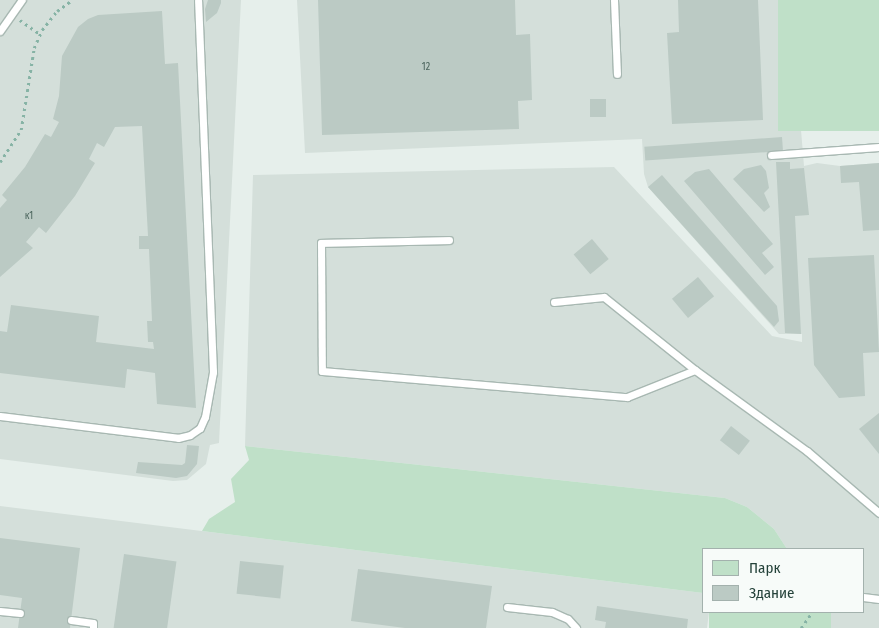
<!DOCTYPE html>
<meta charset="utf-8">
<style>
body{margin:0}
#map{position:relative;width:879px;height:628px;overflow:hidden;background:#e6efeb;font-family:"Fira Sans Condensed",sans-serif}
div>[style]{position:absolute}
.built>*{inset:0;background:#d4dfda}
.green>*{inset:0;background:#bfe0c8;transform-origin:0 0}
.building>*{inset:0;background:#bbcac4;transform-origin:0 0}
.path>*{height:2.5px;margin-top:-1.25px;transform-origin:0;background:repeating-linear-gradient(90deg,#86b3a5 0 2.5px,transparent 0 6.5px)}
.roads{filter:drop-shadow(1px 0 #a8b8b2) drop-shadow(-1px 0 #a8b8b2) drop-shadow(0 1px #a8b8b2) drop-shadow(0 -1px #a8b8b2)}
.lane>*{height:7px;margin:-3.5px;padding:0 3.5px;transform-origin:3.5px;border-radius:3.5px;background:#fff}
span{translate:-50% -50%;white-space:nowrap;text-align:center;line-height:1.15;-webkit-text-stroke:4px #f7fbf9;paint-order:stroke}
.number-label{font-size:10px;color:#4a645c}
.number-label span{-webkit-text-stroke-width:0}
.legend{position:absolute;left:702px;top:548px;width:162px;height:65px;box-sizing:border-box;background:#f7fbf9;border:1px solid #a3b1ad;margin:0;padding:6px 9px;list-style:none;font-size:15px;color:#24423a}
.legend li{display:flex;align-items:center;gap:10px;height:25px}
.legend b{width:25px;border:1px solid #a3b1ad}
</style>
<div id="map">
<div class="built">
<div style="clip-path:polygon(0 0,241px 0,219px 443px,210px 445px,206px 464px,187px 480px,173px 481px,0 459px)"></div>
<div style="clip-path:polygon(297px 0,778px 0,781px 131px,801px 130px,804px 166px,817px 163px,840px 166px,879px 163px,879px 628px,828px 628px,831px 612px,863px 612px,863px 549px,787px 549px,774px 529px,747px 507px,725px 498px,245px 446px,253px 175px,614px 167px,772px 336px,802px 342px,802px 334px,779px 334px,648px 187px,644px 174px,642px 139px,305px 153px)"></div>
<div style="clip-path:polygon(0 506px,703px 593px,703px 612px,709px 612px,707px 628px,0 628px)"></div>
</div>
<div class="green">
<div style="left:778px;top:0;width:101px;height:131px"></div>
<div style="clip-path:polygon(245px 446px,725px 498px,747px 507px,774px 529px,787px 549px,703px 549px,703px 593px,202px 531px,209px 519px,235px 502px,231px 479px,249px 460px)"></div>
<div style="left:709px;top:612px;width:122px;height:16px"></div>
</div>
<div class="building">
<div style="clip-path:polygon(208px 0,221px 0,221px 3px,217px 13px,206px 22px,205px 9px)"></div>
<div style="clip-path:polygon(318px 0,515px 0,516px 35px,530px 34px,532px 100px,518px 101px,519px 129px,322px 135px)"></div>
<div style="clip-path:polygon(678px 0,758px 0,763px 120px,672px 124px,667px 33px,679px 32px)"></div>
<div style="clip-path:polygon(162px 11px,165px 64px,178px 63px,196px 408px,157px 404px,155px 373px,127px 369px,125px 388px,0 373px,0 331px,7px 332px,11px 305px,99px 316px,96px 342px,154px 349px,153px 342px,148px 342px,147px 321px,152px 321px,149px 249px,139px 249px,139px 236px,148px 236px,142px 126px,115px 127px,104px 147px,97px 143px,89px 159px,95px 163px,75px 196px,46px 233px,39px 227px,26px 242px,33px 248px,0 277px,0 208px,7px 200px,2px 195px,25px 167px,45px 134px,51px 137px,59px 122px,53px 119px,59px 96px,62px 56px,78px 27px,88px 19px,98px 15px)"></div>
<div style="left:606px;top:99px;width:18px;height:16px;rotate:90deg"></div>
<div style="left:782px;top:137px;width:14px;height:138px;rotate:86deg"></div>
<div style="clip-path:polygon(776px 162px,790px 162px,790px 169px,804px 168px,809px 215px,795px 216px,801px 334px,785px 333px)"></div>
<div style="clip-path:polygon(879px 163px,879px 230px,863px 231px,859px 182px,841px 183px,840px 166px)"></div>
<div style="clip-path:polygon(761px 165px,766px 171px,769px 188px,764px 193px,770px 207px,764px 212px,733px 179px,744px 169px)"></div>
<div style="clip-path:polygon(709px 169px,773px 244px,762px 253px,774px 267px,765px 275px,684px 181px,695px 172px)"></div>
<div style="clip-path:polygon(662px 175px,777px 306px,779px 321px,774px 327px,648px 187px)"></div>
<div style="left:592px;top:239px;width:26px;height:24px;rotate:50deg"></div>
<div style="clip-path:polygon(874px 255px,879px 352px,863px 353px,865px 396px,839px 398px,814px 365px,808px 258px)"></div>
<div style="left:698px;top:277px;width:25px;height:34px;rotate:50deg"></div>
<div style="clip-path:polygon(879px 413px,879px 454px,859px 429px)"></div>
<div style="left:731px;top:426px;width:24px;height:18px;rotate:38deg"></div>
<div style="clip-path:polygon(187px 445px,199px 446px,197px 464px,187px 476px,176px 478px,136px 473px,138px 462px,182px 465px,185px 463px)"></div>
<div style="clip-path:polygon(0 538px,80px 548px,70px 628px,18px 628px,22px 598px,0 595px)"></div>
<div style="left:124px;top:554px;width:53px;height:75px;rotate:8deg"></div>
<div style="left:240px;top:561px;width:44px;height:33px;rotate:6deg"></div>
<div style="clip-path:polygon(358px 569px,492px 586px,486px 628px,405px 628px,351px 621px)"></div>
<div style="clip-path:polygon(597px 606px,688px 619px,687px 628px,605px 628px,606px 622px,595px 620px)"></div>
</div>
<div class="path">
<div style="left:20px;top:20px;width:24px;rotate:35deg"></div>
<div style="left:0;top:162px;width:38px;rotate:-57deg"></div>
<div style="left:21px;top:130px;width:83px;rotate:-81deg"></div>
<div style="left:34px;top:48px;width:20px;rotate:-66deg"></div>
<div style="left:42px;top:30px;width:24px;rotate:-52deg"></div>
<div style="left:57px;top:11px;width:19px;rotate:-36deg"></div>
<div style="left:801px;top:628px;width:19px;rotate:-55deg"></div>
</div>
<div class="roads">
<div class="lane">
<div style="left:614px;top:0;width:74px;rotate:87.7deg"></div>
<div style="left:0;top:31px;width:38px;rotate:-55deg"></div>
<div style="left:771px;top:155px;width:108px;rotate:-4.2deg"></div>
<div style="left:449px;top:240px;width:128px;rotate:178.7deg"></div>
<div style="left:321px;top:243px;width:128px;rotate:89.6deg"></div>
<div style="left:322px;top:371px;width:306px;rotate:4.9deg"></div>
<div style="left:627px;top:397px;width:73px;rotate:-21.7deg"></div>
<div style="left:695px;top:370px;width:138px;rotate:35.9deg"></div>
<div style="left:807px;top:451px;width:95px;rotate:40.7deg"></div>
<div style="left:554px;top:302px;width:50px;rotate:-5.7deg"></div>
<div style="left:604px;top:297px;width:117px;rotate:38.7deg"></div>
<div style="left:0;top:416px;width:179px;rotate:7deg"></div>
<div style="left:178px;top:438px;width:12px;rotate:-14deg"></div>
<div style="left:190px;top:435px;width:12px;rotate:-35deg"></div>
<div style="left:200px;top:428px;width:12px;rotate:-66deg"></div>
<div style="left:205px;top:417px;width:46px;rotate:-79.9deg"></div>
<div style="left:213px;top:372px;width:372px;rotate:-92.3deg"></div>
<div style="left:863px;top:597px;width:16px;rotate:7deg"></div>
<div style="left:507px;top:607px;width:45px;rotate:6.3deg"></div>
<div style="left:552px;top:612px;width:17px;rotate:24deg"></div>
<div style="left:568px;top:619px;width:12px;rotate:48deg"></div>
<div style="left:0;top:611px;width:20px;rotate:6deg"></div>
<div style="left:71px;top:620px;width:22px;rotate:8deg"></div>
<div style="left:93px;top:623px;width:5px;rotate:90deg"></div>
</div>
</div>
<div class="number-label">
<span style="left:426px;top:68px">12</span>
<span style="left:29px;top:217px">к1</span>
</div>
<ul class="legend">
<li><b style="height:14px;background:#bfe0c8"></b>Парк</li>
<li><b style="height:14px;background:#bbcac4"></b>Здание</li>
</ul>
</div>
